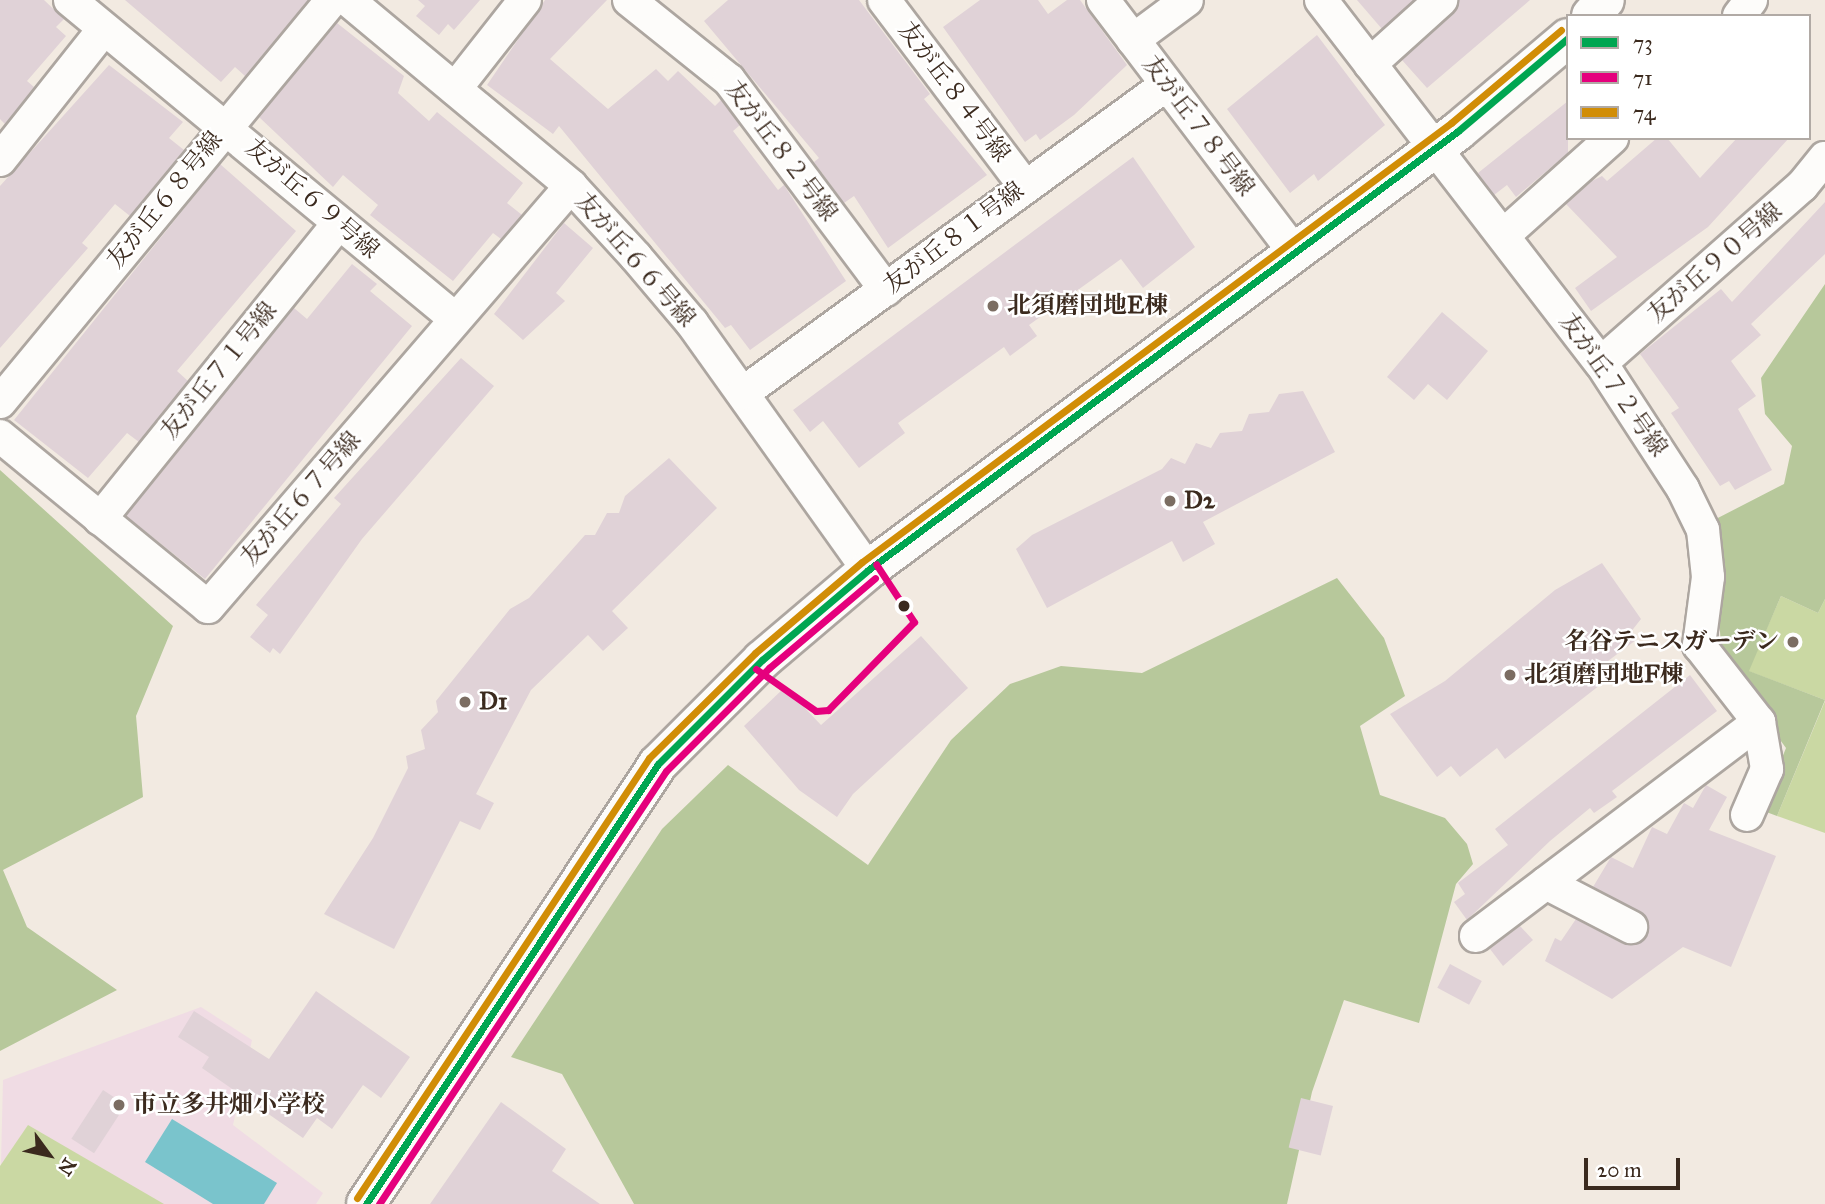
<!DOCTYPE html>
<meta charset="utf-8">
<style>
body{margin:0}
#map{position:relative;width:1825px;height:1204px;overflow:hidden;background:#f2eae1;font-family:"IM FELL Great Primer","Noto Serif JP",serif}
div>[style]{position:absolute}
.built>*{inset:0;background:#f0dce4}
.green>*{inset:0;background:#cad8a3}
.forest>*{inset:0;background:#b7c89b}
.water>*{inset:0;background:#7ac4cc}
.building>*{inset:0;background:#e0d2d7;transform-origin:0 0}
.roads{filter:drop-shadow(2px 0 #ada6a0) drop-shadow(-2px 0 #ada6a0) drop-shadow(0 2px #ada6a0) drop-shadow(0 -2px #ada6a0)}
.minor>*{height:32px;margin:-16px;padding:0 16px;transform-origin:16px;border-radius:16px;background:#fdfcfa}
.tertiary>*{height:38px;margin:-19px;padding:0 19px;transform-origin:19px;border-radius:19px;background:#fdfcfa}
.bus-1>*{height:7px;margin:-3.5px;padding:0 3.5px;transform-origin:3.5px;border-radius:3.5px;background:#00a651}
.bus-2>*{height:7px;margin:-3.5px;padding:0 3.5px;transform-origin:3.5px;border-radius:3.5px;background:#e5007d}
.bus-3>*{height:7px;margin:-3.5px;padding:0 3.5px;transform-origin:3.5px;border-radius:3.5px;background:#d18d06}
.dots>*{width:19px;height:19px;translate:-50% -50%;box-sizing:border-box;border:4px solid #fff;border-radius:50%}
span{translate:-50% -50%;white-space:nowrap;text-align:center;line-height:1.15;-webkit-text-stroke:5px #fff;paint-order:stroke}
.street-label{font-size:24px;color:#3b2a1e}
.poi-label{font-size:24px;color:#3b2a1e;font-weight:700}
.left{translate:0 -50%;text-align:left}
.right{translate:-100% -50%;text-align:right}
.legend{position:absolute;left:1566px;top:14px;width:245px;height:126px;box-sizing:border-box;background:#fff;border:2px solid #b1aaa5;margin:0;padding:9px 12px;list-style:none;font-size:21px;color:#3b2a1e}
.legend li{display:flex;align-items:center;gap:14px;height:35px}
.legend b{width:35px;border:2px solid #b1aaa5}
.north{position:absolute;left:14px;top:1120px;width:70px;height:70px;-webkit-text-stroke:5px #fff;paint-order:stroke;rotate:123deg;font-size:19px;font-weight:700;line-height:28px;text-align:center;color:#3b2a1e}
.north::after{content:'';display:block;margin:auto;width:24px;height:32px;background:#3b2a1e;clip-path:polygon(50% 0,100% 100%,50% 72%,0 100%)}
.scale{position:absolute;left:1584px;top:1158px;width:96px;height:32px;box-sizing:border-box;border:4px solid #3b2a1e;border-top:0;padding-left:9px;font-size:21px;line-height:24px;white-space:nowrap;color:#3b2a1e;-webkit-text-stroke:5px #fff;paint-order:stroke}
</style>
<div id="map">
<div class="built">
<div style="clip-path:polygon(201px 1007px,252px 1040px,233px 1125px,323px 1193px,316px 1204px,0 1204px,3px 1080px)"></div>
</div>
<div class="green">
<div style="clip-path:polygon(1781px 596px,1818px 613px,1825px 599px,1825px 700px,1748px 671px)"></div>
<div style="clip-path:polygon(1825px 701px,1825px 833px,1777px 816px)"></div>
<div style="clip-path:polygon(28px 1125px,164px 1204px,0 1204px,0 1166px)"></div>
</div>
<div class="forest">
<div style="clip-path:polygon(1825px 284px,1825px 599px,1818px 613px,1781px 596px,1749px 671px,1825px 700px,1777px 816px,1761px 810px,1786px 748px,1722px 659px,1712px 521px,1784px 484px,1792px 446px,1765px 414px,1761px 378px)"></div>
<div style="clip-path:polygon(0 470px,173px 626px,136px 716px,143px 797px,3px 870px,27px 927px,117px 990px,0 1051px)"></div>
<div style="clip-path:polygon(1337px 578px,1384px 638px,1405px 696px,1360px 726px,1380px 795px,1445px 818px,1467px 844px,1473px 864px,1456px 884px,1419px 1023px,1344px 1000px,1312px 1092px,1287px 1204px,634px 1204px,562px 1074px,511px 1057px,662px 829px,728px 765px,868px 865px,951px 740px,1010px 684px,1061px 666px,1142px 673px)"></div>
</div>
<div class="water">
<div style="clip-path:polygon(172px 1119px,277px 1183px,264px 1204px,213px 1204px,145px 1162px)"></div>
</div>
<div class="building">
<div style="clip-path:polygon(0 0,44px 0,64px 19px,56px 27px,66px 36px,27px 81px,34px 87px,5px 124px,0 119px)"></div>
<div style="clip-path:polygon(125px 0,308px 0,245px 76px,235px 67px,221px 82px)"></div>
<div style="clip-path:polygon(418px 0,480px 0,454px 30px,448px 24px,439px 35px,416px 16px,425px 6px)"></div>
<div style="clip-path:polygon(545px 0,607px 0,550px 59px,608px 109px,656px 69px,668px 81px,678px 71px,715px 106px,721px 100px,740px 125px,733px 131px,778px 190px,784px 185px,846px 281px,750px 350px,731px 325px,725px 328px,559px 126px,553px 134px,487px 85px)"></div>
<div style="clip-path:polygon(728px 0,859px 0,930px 94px,924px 99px,987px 175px,888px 248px,854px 196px,844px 203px,814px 162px,819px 158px,704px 21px)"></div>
<div style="clip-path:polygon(980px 0,1038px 0,1048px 14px,1067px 0,1080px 0,1127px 65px,1074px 115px,1040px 140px,1036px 134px,1025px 142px,943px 27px)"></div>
<div style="clip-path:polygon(1357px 0,1414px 0,1382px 29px)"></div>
<div style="clip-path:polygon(1459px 0,1530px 0,1427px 88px,1402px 60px,1453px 14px)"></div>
<div style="clip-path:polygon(337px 23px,404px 76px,398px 93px,429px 121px,437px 112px,523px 183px,507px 203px,522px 215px,501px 239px,493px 233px,453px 281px,370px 215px,378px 205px,343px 175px,333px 187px,259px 117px)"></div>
<div style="clip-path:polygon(1317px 35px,1385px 125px,1318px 181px,1314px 174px,1290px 193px,1227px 109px)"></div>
<div style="clip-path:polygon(109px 65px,183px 122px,169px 138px,184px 150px,130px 216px,115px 204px,82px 243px,88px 248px,0 348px,0 186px)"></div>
<div style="clip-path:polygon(1568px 101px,1568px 153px,1516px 197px,1507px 185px,1494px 195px,1478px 173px)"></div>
<div style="clip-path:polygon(1657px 138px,1667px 138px,1700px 178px,1737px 138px,1789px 138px,1708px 227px,1591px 311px,1575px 288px,1617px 257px,1566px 204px,1592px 181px,1602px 176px,1607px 181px)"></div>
<div style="clip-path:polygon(1133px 157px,1195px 247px,1143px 288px,1121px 259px,1029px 325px,1037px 336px,1010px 356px,1004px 347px,898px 423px,905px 433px,859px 468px,823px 421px,810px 432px,793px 410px)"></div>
<div style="clip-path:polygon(220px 164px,296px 231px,177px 371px,188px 381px,139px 442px,127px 433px,88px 478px,14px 420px)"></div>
<div style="clip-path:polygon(1825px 202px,1825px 254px,1751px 324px,1761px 335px,1731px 361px,1756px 396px,1738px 409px,1772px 470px,1735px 490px,1729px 481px,1720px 486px,1671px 413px,1679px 408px,1640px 354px,1721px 289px,1732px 302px)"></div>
<div style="clip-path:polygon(564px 223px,593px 248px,556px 293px,565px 301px,523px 340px,494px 314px)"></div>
<div style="clip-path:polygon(352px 264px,377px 284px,370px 291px,412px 326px,205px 579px,126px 516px,294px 308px,307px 319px)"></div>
<div style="clip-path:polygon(1442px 312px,1488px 351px,1447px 400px,1428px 384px,1414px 400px,1387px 377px)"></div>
<div style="clip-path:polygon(461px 358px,494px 386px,362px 539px,280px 654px,273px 648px,270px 653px,250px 637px,268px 615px,256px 605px,341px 504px,334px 498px)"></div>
<div style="clip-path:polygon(1303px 391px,1335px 452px,1203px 522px,1215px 544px,1183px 562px,1172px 541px,1047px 608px,1016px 549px,1032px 535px,1162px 469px,1171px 458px,1185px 464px,1196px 443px,1211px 448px,1220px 433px,1242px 431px,1249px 414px,1269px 412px,1279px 394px)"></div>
<div style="clip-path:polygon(669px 458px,717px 508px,612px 611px,628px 628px,603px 651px,588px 635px,531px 690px,476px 794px,494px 803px,480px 830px,460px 821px,394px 949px,324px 914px,373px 838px,408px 768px,406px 756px,425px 749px,421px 730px,438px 712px,436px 701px,510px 609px,529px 598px,585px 535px,595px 535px,607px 513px,619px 513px,625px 496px)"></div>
<div style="clip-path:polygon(1602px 563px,1641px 619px,1630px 633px,1636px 640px,1592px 673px,1600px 685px,1505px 759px,1497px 748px,1460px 777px,1451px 766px,1437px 777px,1390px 714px,1445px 681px,1555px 590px)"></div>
<div style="clip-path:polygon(921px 636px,968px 688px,853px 794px,837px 817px,799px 790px,744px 726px,785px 687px,821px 725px)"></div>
<div style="clip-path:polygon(1690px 675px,1717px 711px,1612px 791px,1617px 797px,1594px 813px,1590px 808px,1550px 841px,1467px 920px,1454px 902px,1465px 894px,1458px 883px,1508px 845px,1495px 829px)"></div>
<div style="clip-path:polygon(1706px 785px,1727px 797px,1709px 830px,1776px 856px,1731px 967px,1683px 947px,1612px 999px,1545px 961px,1555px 938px,1561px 941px,1576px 919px,1623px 944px,1641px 942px,1649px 927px,1646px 917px,1593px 887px,1611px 857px,1633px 868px,1652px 827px,1667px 834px,1684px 803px,1693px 808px)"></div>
<div style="clip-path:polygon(1520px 926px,1533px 940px,1503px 966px,1490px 949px)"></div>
<div style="left:1450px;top:964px;width:36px;height:27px;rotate:28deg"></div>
<div style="clip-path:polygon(316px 991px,410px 1057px,381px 1098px,363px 1085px,332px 1129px,317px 1118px,303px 1138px,202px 1068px,209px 1057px,178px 1037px,194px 1011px,269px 1059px)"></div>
<div style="left:103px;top:1090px;width:27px;height:58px;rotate:33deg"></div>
<div style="left:1301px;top:1098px;width:33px;height:51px;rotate:14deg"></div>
<div style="clip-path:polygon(501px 1102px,566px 1149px,552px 1171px,600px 1204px,430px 1204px)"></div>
</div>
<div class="roads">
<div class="minor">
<div style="left:70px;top:0;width:500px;rotate:39.6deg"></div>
<div style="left:348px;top:0;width:290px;rotate:39.8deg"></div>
<div style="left:571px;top:186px;width:96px;rotate:47.5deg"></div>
<div style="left:636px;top:257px;width:87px;rotate:49.7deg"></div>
<div style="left:692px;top:323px;width:303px;rotate:54.5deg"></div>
<div style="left:629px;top:0;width:128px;rotate:38.7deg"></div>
<div style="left:729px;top:80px;width:262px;rotate:53.2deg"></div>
<div style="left:884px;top:0;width:232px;rotate:52.9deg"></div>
<div style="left:1103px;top:0;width:316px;rotate:52.8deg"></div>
<div style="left:1321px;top:0;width:458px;rotate:52.4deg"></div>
<div style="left:1601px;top:363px;width:150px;rotate:56.9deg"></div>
<div style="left:1683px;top:489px;width:46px;rotate:64deg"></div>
<div style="left:1703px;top:530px;width:47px;rotate:83.9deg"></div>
<div style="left:1708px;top:577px;width:69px;rotate:97.5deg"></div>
<div style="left:1699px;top:645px;width:98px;rotate:52.1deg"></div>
<div style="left:1759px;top:722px;width:48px;rotate:80.3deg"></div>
<div style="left:1767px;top:769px;width:50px;rotate:113.5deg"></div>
<div style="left:1739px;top:16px;width:20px;rotate:-53deg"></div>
<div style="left:1133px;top:40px;width:67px;rotate:-36.5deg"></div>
<div style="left:1370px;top:64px;width:96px;rotate:-42deg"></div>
<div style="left:455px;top:89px;width:113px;rotate:-51.8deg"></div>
<div style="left:0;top:160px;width:166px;rotate:-51.6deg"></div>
<div style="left:1505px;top:234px;width:144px;rotate:-41.9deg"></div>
<div style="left:1601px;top:363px;width:268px;rotate:-41.4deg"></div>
<div style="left:1802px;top:186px;width:36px;rotate:-51deg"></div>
<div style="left:743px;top:393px;width:523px;rotate:-36.06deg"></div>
<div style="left:0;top:402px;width:521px;rotate:-50.45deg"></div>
<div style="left:0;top:436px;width:269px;rotate:39.4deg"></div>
<div style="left:208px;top:607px;width:556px;rotate:-49.23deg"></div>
<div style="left:100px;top:519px;width:379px;rotate:-51.1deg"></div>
<div style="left:1546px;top:883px;width:96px;rotate:27.4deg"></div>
<div style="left:1476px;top:936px;width:355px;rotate:-37.1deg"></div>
</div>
<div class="tertiary">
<div style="left:1591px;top:16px;width:21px;rotate:-49deg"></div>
<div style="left:366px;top:1204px;width:528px;rotate:-56.43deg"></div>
<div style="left:658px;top:764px;width:147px;rotate:-45deg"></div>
<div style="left:762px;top:660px;width:139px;rotate:-40.3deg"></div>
<div style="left:868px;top:570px;width:735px;rotate:-36.65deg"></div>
<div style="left:1458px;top:131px;width:144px;rotate:-40.2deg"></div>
</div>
</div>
<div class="bus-1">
<div style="left:366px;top:1204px;width:528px;rotate:-56.43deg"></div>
<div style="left:658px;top:764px;width:147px;rotate:-45deg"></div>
<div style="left:762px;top:660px;width:139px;rotate:-40.3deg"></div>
<div style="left:868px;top:570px;width:735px;rotate:-36.65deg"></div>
<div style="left:1458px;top:131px;width:144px;rotate:-40.2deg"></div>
</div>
<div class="bus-2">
<div style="left:756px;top:669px;width:73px;rotate:35deg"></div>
<div style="left:816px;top:711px;width:12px;rotate:-5deg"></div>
<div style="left:828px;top:710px;width:123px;rotate:-45.7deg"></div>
<div style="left:914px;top:622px;width:69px;rotate:-123.2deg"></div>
<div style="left:379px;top:1204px;width:519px;rotate:-56.46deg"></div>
<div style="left:666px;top:771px;width:146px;rotate:-45deg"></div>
<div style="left:769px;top:668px;width:139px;rotate:-40.3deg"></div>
</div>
<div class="bus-3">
<div style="left:357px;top:1198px;width:528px;rotate:-56.43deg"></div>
<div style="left:649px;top:758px;width:149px;rotate:-44.7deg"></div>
<div style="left:755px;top:653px;width:140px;rotate:-40.4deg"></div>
<div style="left:862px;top:562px;width:735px;rotate:-36.7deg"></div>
<div style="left:1451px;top:123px;width:144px;rotate:-40.2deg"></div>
</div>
<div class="dots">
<div style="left:993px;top:306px;background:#7b6d62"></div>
<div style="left:1170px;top:501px;background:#7b6d62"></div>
<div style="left:904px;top:606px;background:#3b2a1e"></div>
<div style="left:1793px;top:642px;background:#7b6d62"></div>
<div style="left:1510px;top:675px;background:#7b6d62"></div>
<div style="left:465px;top:702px;background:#7b6d62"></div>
<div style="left:119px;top:1105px;background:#7b6d62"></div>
</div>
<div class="street-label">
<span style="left:954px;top:92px;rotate:53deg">友が丘８４号線</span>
<span style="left:1198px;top:126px;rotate:53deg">友が丘７８号線</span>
<span style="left:781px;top:151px;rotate:53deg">友が丘８２号線</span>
<span style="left:312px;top:199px;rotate:41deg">友が丘６９号線</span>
<span style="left:165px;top:200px;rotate:-51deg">友が丘６８号線</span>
<span style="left:954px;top:238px;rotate:-37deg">友が丘８１号線</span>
<span style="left:635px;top:260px;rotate:49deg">友が丘６６号線</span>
<span style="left:1715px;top:263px;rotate:-41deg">友が丘９０号線</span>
<span style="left:219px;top:371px;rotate:-51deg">友が丘７１号線</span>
<span style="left:1613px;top:385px;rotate:55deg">友が丘７２号線</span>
<span style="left:301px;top:499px;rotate:-49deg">友が丘６７号線</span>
</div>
<div class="poi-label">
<span class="left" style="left:1007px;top:306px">北須磨団地E棟</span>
<span class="left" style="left:1184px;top:501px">D2</span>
<span class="right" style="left:1779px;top:642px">名谷テニスガーデン</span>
<span class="left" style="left:1524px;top:675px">北須磨団地F棟</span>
<span class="left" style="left:479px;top:702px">D1</span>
<span class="left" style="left:133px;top:1105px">市立多井畑小学校</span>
</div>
<ul class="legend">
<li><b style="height:9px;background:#00a651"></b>73</li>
<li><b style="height:9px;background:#e5007d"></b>71</li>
<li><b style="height:9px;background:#d18d06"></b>74</li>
</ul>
<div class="north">N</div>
<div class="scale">20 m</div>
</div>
